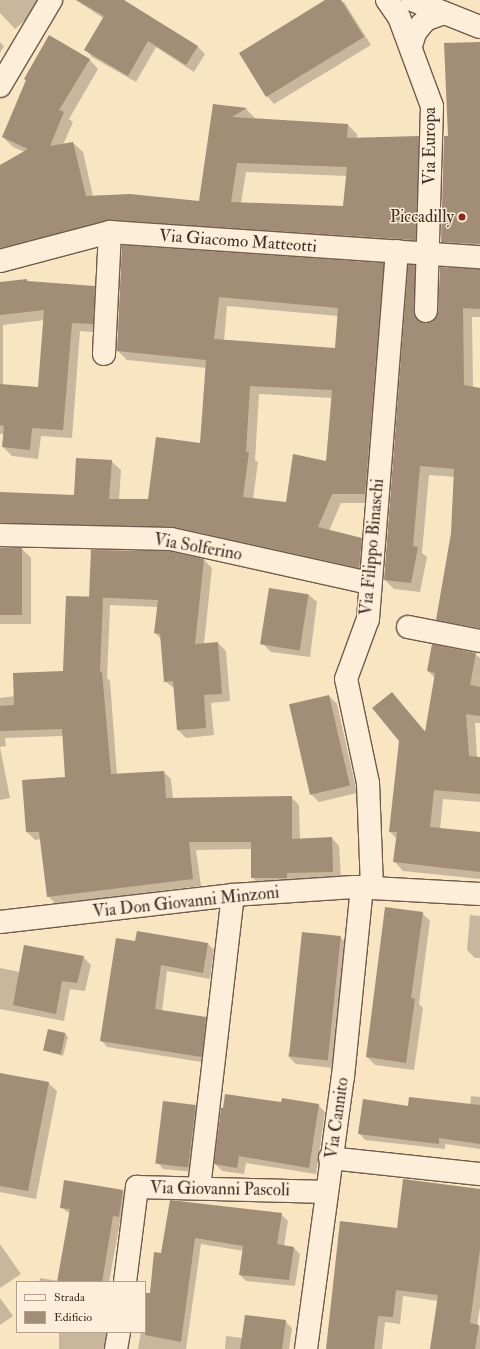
<!DOCTYPE html>
<style>
body{margin:0}
#map{position:relative;width:480px;height:1349px;overflow:hidden;background:#fae5c3;font-family:"IM FELL Double Pica",serif}
div>[style]{position:absolute}
.shadow>*{inset:0;background:#0003;transform-origin:0 0}
.building>*{inset:0;background:#a28d77;transform-origin:0 0}
.roads{filter:drop-shadow(1px 0 #705b4c) drop-shadow(-1px 0 #705b4c) drop-shadow(0 1px #705b4c) drop-shadow(0 -1px #705b4c)}
.street>*{height:22px;margin:-11px;padding:0 11px;transform-origin:11px;border-radius:11px;background:#fceed8}
.secondary>*{height:22px;margin:-11px;padding:0 11px;transform-origin:11px;border-radius:11px;background:#fceed8}
.dots>*{width:11px;height:11px;translate:-50% -50%;box-sizing:border-box;border:2px solid #fceed8;border-radius:50%}
span{translate:-50% -50%;white-space:nowrap;text-align:center;line-height:1.15;-webkit-text-stroke:3px #fceed8;paint-order:stroke}
.street-label{font-size:17px;color:#422d24}
.poi-label{font-size:17px;color:#422d24}
.right{translate:-100% -50%;text-align:right}
.legend{position:absolute;left:16px;top:1281px;width:130px;height:52px;box-sizing:border-box;background:#fceed8;border:1px solid #b2a190;margin:0;padding:5px 7px;list-style:none;font-size:12px;color:#422d24}
.legend li{display:flex;align-items:center;gap:8px;height:20px}
.legend b{width:20px;border:1px solid #b2a190}
</style>
<div id="map">
<div class="shadow">
<div style="clip-path:polygon(0 0,47px 0,48px 1px,15px 29px,0 13px)"></div>
<div style="clip-path:polygon(76px 0,122px 0,198px 47px,205px 54px,194px 72px,156px 47px,136px 82px,92px 57px,85px 49px,103px 18px)"></div>
<div style="clip-path:polygon(327px 0,344px 2px,371px 45px,274px 104px,267px 96px)"></div>
<div style="clip-path:polygon(0 42px,4px 46px,0 53px)"></div>
<div style="clip-path:polygon(480px 43px,480px 253px,451px 251px,442px 241px,449px 137px)"></div>
<div style="clip-path:polygon(evenodd,89px 59px,98px 69px,69px 119px,73px 122px,63px 145px,73px 143px,83px 152px,93px 196px,200px 202px,214px 105px,246px 109px,255px 118px,253px 120px,348px 125px,357px 134px,357px 139px,418px 137px,428px 147px,425px 249px,120px 228px,0 259px,0 166px,25px 152px,13px 147px,3px 137px,89px 59px,246px 172px,347px 176px,344px 207px,241px 203px,246px 172px)"></div>
<div style="clip-path:polygon(evenodd,123px 246px,383px 264px,392px 273px,374px 503px,341px 503px,329px 531px,361px 539px,371px 548px,368px 577px,181px 535px,0 538px,0 493px,75px 496px,111px 461px,121px 470px,119px 500px,149px 500px,201px 444px,207px 368px,127px 360px,118px 351px,123px 246px,227px 306px,338px 316px,336px 349px,224px 341px,227px 306px,123px 246px,259px 394px,332px 398px,327px 462px,287px 503px,253px 499px,258px 462px,255px 460px,259px 394px)"></div>
<div style="clip-path:polygon(414px 266px,424px 275px,424px 323px,426px 325px,437px 319px,480px 270px,480px 317px,472px 317px,473px 387px,480px 389px,480px 636px,446px 629px,437px 619px,452px 533px,455px 477px,429px 475px,422px 553px,427px 557px,420px 592px,394px 589px,385px 580px)"></div>
<div style="clip-path:polygon(evenodd,27px 280px,30px 283px,94px 287px,103px 296px,102px 333px,80px 331px,72px 438px,41px 436px,38px 459px,12px 456px,3px 447px,4px 434px,0 434px,0 283px,27px 280px,45px 320px,39px 388px,3px 386px,3px 325px,45px 320px)"></div>
<div style="clip-path:polygon(0 547px,22px 549px,31px 558px,31px 624px,0 624px)"></div>
<div style="clip-path:polygon(204px 560px,212px 568px,204px 644px,218px 643px,226px 651px,230px 701px,211px 703px,214px 735px,186px 738px,178px 730px,175px 689px,165px 681px,161px 639px,155px 633px,158px 607px,110px 605px,107px 678px,110px 681px,117px 775px,164px 772px,171px 779px,173px 799px,291px 797px,299px 805px,300px 839px,332px 838px,339px 846px,341px 879px,260px 885px,252px 877px,252px 849px,196px 850px,201px 886px,56px 904px,48px 896px,41px 839px,35px 840px,27px 832px,23px 781px,66px 778px,63px 736px,5px 738px,6px 746px,0 747px,10px 798px,0 800px,0 698px,15px 696px,64px 672px,91px 598px)"></div>
<div style="clip-path:polygon(309px 595px,317px 602px,310px 657px,271px 652px,263px 644px)"></div>
<div style="clip-path:polygon(475px 654px,480px 658px,480px 723px,475px 723px,477px 758px,480px 758px,480px 802px,443px 799px,440px 829px,480px 834px,480px 879px,403px 871px,394px 861px,397px 839px,390px 832px,400px 741px,392px 693px,426px 732px,435px 678px,428px 671px)"></div>
<div style="clip-path:polygon(329px 696px,337px 704px,357px 793px,319px 802px,311px 794px)"></div>
<div style="clip-path:polygon(422px 913px,430px 921px,419px 1004px,423px 1008px,414px 1070px,375px 1065px,367px 1057px)"></div>
<div style="clip-path:polygon(470px 915px,480px 916px,480px 958px,475px 958px,467px 950px)"></div>
<div style="clip-path:polygon(340px 937px,348px 945px,333px 1068px,296px 1064px,288px 1056px)"></div>
<div style="clip-path:polygon(136px 942px,208px 944px,214px 950px,210px 979px,167px 971px,162px 1011px,206px 1018px,212px 1024px,208px 1063px,107px 1047px,101px 1040px)"></div>
<div style="clip-path:polygon(83px 957px,91px 965px,85px 991px,70px 989px,64px 1021px,0 1009px,0 968px,20px 972px)"></div>
<div style="clip-path:polygon(65px 1034px,68px 1037px,63px 1056px,44px 1050px)"></div>
<div style="clip-path:polygon(0 1074px,48px 1083px,57px 1091px,36px 1199px,0 1192px)"></div>
<div style="clip-path:polygon(471px 1096px,480px 1097px,480px 1149px,445px 1144px,445px 1149px,365px 1140px,359px 1133px,409px 1107px,470px 1105px)"></div>
<div style="clip-path:polygon(282px 1103px,318px 1105px,325px 1112px,316px 1174px,246px 1163px,244px 1174px,222px 1171px,215px 1164px)"></div>
<div style="clip-path:polygon(196px 1106px,201px 1111px,194px 1172px,163px 1169px,158px 1163px)"></div>
<div style="clip-path:polygon(480px 1190px,480px 1307px,477px 1325px,480px 1327px,480px 1349px,431px 1349px,438px 1301px,403px 1296px,400px 1324px,385px 1322px,382px 1349px,327px 1349px,398px 1230px)"></div>
<div style="clip-path:polygon(123px 1191px,129px 1197px,126px 1223px,120px 1222px,109px 1282px,39px 1282px,40px 1278px,59px 1281px,70px 1214px,61px 1207px)"></div>
<div style="clip-path:polygon(171px 1201px,281px 1214px,288px 1221px,284px 1246px,294px 1248px,300px 1254px,295px 1286px,246px 1281px,240px 1275px,244px 1251px,201px 1244px,186px 1349px,138px 1349px,141px 1332px,145px 1332px,145px 1305px,151px 1295px,162px 1254px)"></div>
<div style="clip-path:polygon(0 1244px,21px 1274px,0 1288px)"></div>
<div style="clip-path:polygon(0 1298px,13px 1316px,0 1325px)"></div>
<div style="clip-path:polygon(285px 1321px,292px 1328px,289px 1349px,225px 1349px,226px 1336px,242px 1338px)"></div>
<div style="left:59px;top:1332px;width:51px;height:17px"></div>
</div>
<div class="building">
<div style="clip-path:polygon(76px 0,124px 0,198px 46px,186px 65px,148px 41px,128px 76px,84px 50px,104px 16px)"></div>
<div style="clip-path:polygon(325px 0,341px 0,364px 37px,266px 97px,239px 53px)"></div>
<div style="clip-path:polygon(evenodd,49px 35px,90px 59px,59px 110px,64px 112px,50px 146px,73px 142px,86px 196px,130px 194px,199px 201px,213px 104px,247px 108px,232px 117px,348px 124px,347px 138px,419px 136px,416px 240px,111px 220px,0 248px,0 165px,28px 149px,2px 137px,26px 80px,24px 79px,49px 35px,237px 163px,347px 167px,343px 206px,231px 202px,237px 163px)"></div>
<div style="clip-path:polygon(480px 42px,480px 244px,441px 242px,444px 136px,448px 136px,444px 43px)"></div>
<div style="clip-path:polygon(evenodd,122px 245px,384px 263px,365px 494px,332px 494px,318px 527px,362px 538px,359px 568px,174px 527px,0 523px,0 492px,74px 495px,76px 458px,112px 460px,109px 499px,148px 499px,156px 437px,200px 443px,206px 360px,117px 351px,122px 245px,219px 297px,338px 308px,335px 348px,214px 339px,219px 297px,122px 245px,250px 386px,332px 390px,326px 461px,293px 454px,286px 502px,243px 497px,249px 452px,246px 452px,250px 386px)"></div>
<div style="clip-path:polygon(408px 265px,415px 265px,415px 317px,425px 323px,432px 322px,438px 312px,440px 267px,480px 269px,480px 309px,463px 308px,464px 385px,480px 388px,480px 628px,436px 620px,451px 533px,454px 469px,420px 466px,413px 546px,418px 547px,411px 583px,384px 580px)"></div>
<div style="clip-path:polygon(27px 279px,27px 281px,95px 286px,93px 324px,72px 323px,63px 430px,32px 428px,30px 450px,2px 447px,4px 426px,0 425px,0 384px,38px 387px,44px 310px,0 315px,0 282px)"></div>
<div style="left:0;top:548px;width:22px;height:67px"></div>
<div style="clip-path:polygon(91px 550px,169px 551px,204px 559px,195px 644px,218px 642px,222px 694px,204px 695px,206px 728px,177px 730px,173px 681px,164px 682px,160px 634px,154px 633px,158px 600px,89px 597px)"></div>
<div style="left:269px;top:588px;width:40px;height:57px;rotate:9deg"></div>
<div style="clip-path:polygon(66px 596px,103px 597px,100px 672px,102px 672px,111px 774px,164px 771px,166px 798px,292px 796px,292px 839px,332px 837px,333px 872px,287px 873px,287px 878px,251px 878px,251px 842px,189px 842px,193px 879px,47px 897px,39px 832px,26px 832px,22px 780px,65px 777px,62px 729px,0 731px,0 706px,14px 705px,13px 673px,63px 671px)"></div>
<div style="clip-path:polygon(432px 644px,476px 653px,470px 685px,480px 687px,480px 716px,466px 714px,469px 756px,480px 757px,480px 794px,434px 790px,430px 827px,480px 832px,480px 872px,393px 862px,397px 832px,389px 832px,399px 741px,372px 708px,392px 692px,425px 732px,435px 673px,427px 671px)"></div>
<div style="left:329px;top:695px;width:93px;height:41px;rotate:77deg"></div>
<div style="clip-path:polygon(385px 907px,423px 912px,411px 998px,415px 999px,406px 1063px,366px 1057px)"></div>
<div style="clip-path:polygon(137px 931px,208px 943px,203px 973px,161px 965px,155px 1009px,206px 1017px,202px 1057px,100px 1041px,116px 938px,135px 941px)"></div>
<div style="left:302px;top:932px;width:39px;height:125px;rotate:6deg"></div>
<div style="clip-path:polygon(24px 945px,84px 956px,77px 983px,62px 981px,56px 1014px,13px 1005px)"></div>
<div style="left:48px;top:1029px;width:18px;height:22px;rotate:13deg"></div>
<div style="clip-path:polygon(0 1073px,49px 1082px,28px 1191px,0 1186px)"></div>
<div style="clip-path:polygon(225px 1094px,281px 1102px,282px 1098px,319px 1104px,309px 1168px,239px 1156px,237px 1168px,214px 1164px,221px 1108px,223px 1108px)"></div>
<div style="clip-path:polygon(409px 1097px,480px 1105px,480px 1144px,439px 1138px,439px 1144px,358px 1134px,363px 1099px,408px 1106px)"></div>
<div style="left:163px;top:1101px;width:33px;height:63px;rotate:7deg"></div>
<div style="clip-path:polygon(403px 1179px,480px 1189px,480px 1249px,470px 1323px,479px 1325px,475px 1349px,430px 1349px,438px 1295px,396px 1290px,393px 1317px,378px 1316px,374px 1349px,326px 1349px,340px 1221px,397px 1228px)"></div>
<div style="clip-path:polygon(64px 1180px,123px 1190px,119px 1217px,113px 1216px,102px 1282px,57px 1282px,70px 1209px,60px 1208px)"></div>
<div style="clip-path:polygon(170px 1200px,282px 1213px,277px 1244px,294px 1247px,289px 1280px,239px 1275px,243px 1246px,195px 1238px,181px 1342px,145px 1335px,145px 1293px,150px 1293px,154px 1252px,161px 1253px)"></div>
<div style="clip-path:polygon(245px 1315px,286px 1320px,282px 1349px,240px 1349px)"></div>
</div>
<div class="roads">
<div class="street">
<div style="left:387px;top:0;width:21px;rotate:55deg"></div>
<div style="left:399px;top:17px;width:95px;rotate:69.7deg"></div>
<div style="left:432px;top:106px;width:205px;rotate:91.7deg"></div>
<div style="left:412px;top:0;width:73px;rotate:21.7deg"></div>
<div style="left:411px;top:46px;width:14px;rotate:-73deg"></div>
<div style="left:415px;top:33px;width:10px;rotate:-53deg"></div>
<div style="left:421px;top:25px;width:8px;rotate:-45deg"></div>
<div style="left:427px;top:19px;width:18px;rotate:-19deg"></div>
<div style="left:0;top:86px;width:100px;rotate:-59.3deg"></div>
<div style="left:104px;top:354px;width:122px;rotate:-87.2deg"></div>
<div style="left:0;top:535px;width:171px;rotate:1.3deg"></div>
<div style="left:171px;top:539px;width:203px;rotate:12.5deg"></div>
<div style="left:408px;top:627px;width:73px;rotate:11deg"></div>
<div style="left:372px;top:887px;width:104px;rotate:-92.2deg"></div>
<div style="left:368px;top:783px;width:106px;rotate:-101.9deg"></div>
<div style="left:346px;top:679px;width:64px;rotate:-69.9deg"></div>
<div style="left:368px;top:619px;width:369px;rotate:-85.5deg"></div>
<div style="left:0;top:922px;width:235px;rotate:-6.6deg"></div>
<div style="left:233px;top:895px;width:121px;rotate:-3.8deg"></div>
<div style="left:354px;top:887px;width:126px;rotate:3.2deg"></div>
<div style="left:330px;top:1158px;width:151px;rotate:6.1deg"></div>
<div style="left:199px;top:1188px;width:295px;rotate:-83.4deg"></div>
<div style="left:125px;top:1282px;width:96px;rotate:-82.8deg"></div>
<div style="left:137px;top:1187px;width:190px;rotate:1.5deg"></div>
<div style="left:116px;top:1349px;width:17px;rotate:-80deg"></div>
<div style="left:306px;top:1349px;width:275px;rotate:-82.3deg"></div>
<div style="left:343px;top:1077px;width:191px;rotate:-84.3deg"></div>
</div>
<div class="secondary">
<div style="left:0;top:261px;width:114px;rotate:-14.8deg"></div>
<div style="left:110px;top:232px;width:371px;rotate:3.9deg"></div>
</div>
</div>
<div class="dots">
<div style="left:462px;top:217px;background:#8f2418"></div>
</div>
<div class="street-label">
<span style="left:430px;top:146px;rotate:-90deg">Via Europa</span>
<span style="left:238px;top:241px;rotate:4deg">Via Giacomo Matteotti</span>
<span style="left:198px;top:547px;rotate:10deg">Via Solferino</span>
<span style="left:372px;top:547px;rotate:-85deg">Via Filippo Binaschi</span>
<span style="left:186px;top:902px;rotate:-6deg">Via Don Giovanni Minzoni</span>
<span style="left:337px;top:1118px;rotate:-82deg">Via Cannito</span>
<span style="left:220px;top:1189px;rotate:1deg">Via Giovanni Pascoli</span>
</div>
<div class="poi-label">
<span class="right" style="left:454px;top:217px">Piccadilly</span>
</div>
<ul class="legend">
<li><b style="height:5px;background:#fceed8"></b>Strada</li>
<li><b style="height:11px;background:#a28d77"></b>Edificio</li>
</ul>
</div>
